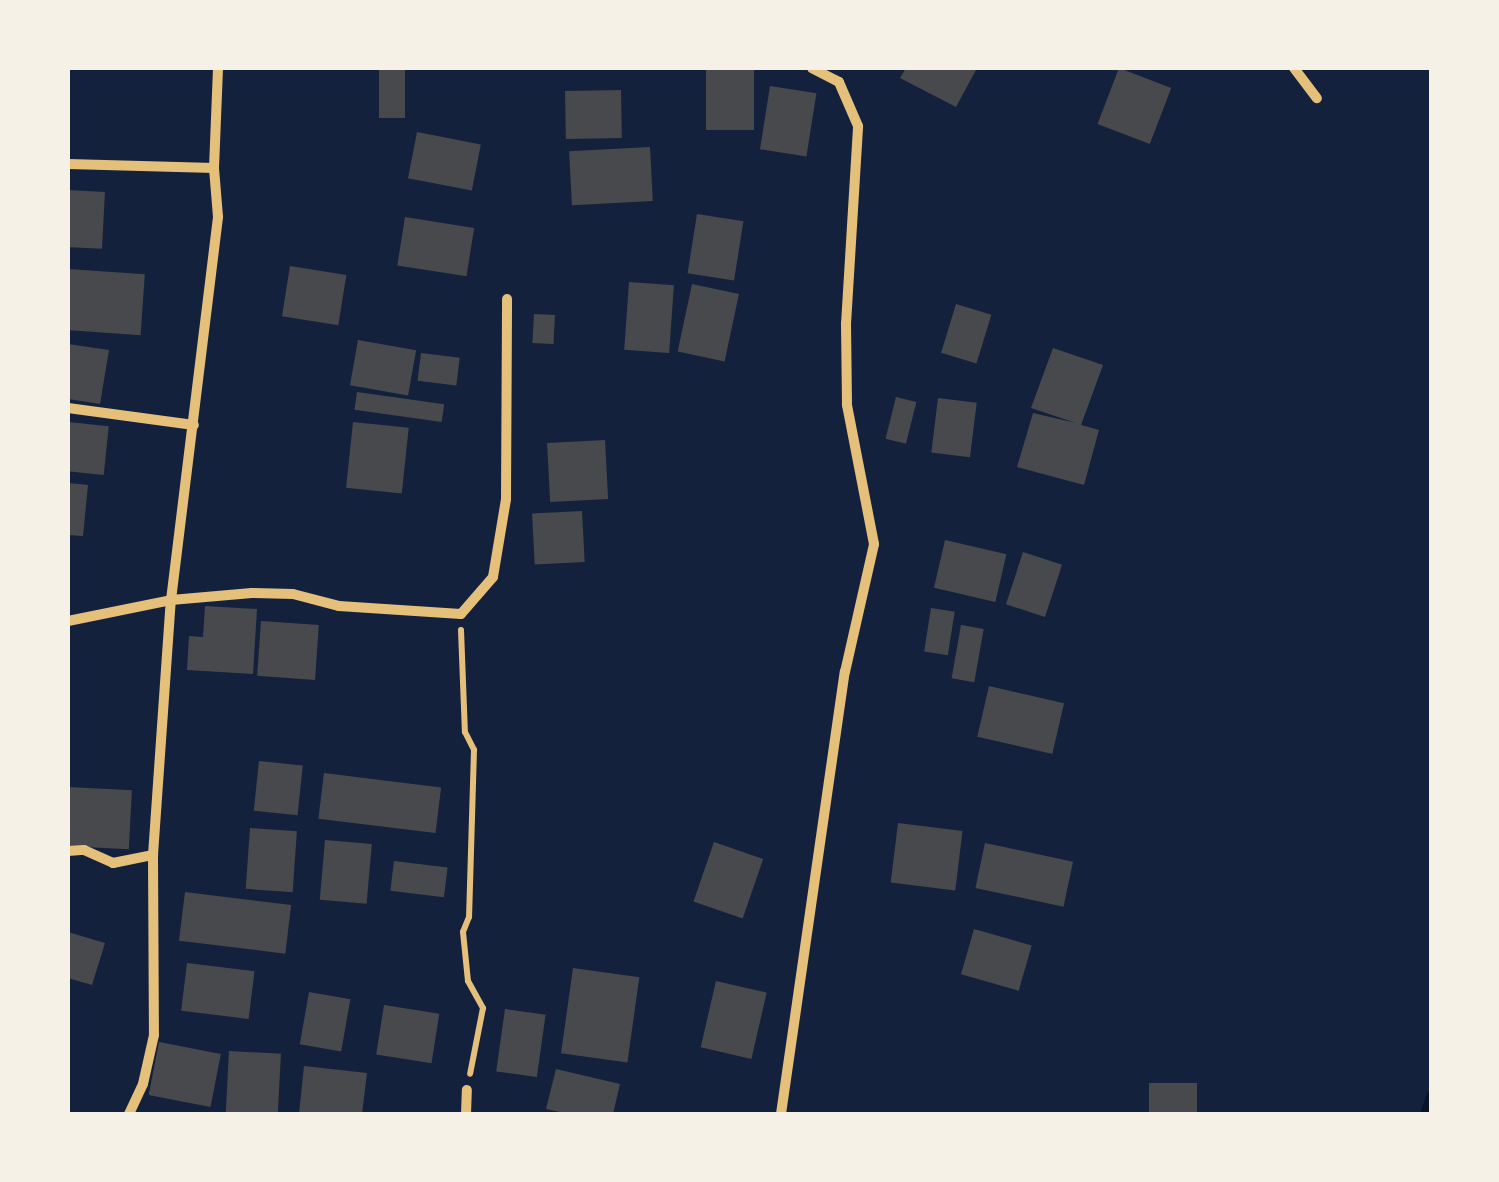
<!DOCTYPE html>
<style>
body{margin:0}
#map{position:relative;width:1499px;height:1182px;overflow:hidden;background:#14213d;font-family:"Fira Sans",sans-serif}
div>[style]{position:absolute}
.stream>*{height:10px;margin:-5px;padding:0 5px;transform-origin:5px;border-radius:5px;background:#0b132b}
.building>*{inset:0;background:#48494c;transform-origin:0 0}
.path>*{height:6px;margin:-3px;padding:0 3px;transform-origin:3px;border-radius:3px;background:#e5c07b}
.minor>*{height:10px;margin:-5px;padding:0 5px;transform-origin:5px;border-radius:5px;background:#e5c07b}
span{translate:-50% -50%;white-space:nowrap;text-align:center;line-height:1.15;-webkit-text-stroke:10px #f6f1e7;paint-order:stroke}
.frame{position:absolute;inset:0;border:70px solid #f6f1e7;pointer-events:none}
</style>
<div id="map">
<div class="stream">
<div style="left:1425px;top:1114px;width:20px;rotate:-70deg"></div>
</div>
<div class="building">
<div style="left:379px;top:68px;width:26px;height:50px"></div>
<div style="left:706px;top:68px;width:48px;height:62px"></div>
<div style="clip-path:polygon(906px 68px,977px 68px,956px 107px,900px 78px)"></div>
<div style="left:1119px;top:68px;width:56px;height:60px;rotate:21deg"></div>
<div style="left:770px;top:86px;width:47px;height:64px;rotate:9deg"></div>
<div style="left:621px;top:90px;width:48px;height:56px;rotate:89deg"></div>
<div style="left:417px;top:132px;width:65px;height:47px;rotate:11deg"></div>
<div style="left:650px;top:147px;width:54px;height:81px;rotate:87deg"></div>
<div style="left:68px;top:190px;width:37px;height:57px;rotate:3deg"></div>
<div style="left:697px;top:214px;width:47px;height:60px;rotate:9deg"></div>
<div style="left:405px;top:217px;width:70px;height:49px;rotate:9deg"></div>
<div style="left:290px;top:266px;width:57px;height:51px;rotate:9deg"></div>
<div style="left:68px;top:269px;width:77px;height:61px;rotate:4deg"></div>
<div style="left:629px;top:282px;width:45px;height:68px;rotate:4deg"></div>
<div style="left:692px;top:284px;width:48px;height:69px;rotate:12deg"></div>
<div style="left:956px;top:304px;width:37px;height:51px;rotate:17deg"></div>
<div style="left:534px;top:314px;width:21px;height:29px;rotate:3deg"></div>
<div style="left:358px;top:340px;width:59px;height:46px;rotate:10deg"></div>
<div style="clip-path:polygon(68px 344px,109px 350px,100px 404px,68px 399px)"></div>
<div style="clip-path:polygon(1053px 348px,1103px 365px,1081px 425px,1099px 430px,1084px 485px,1017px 467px,1033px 413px,1076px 423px,1031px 408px)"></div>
<div style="left:421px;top:353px;width:39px;height:28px;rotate:7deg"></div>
<div style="left:357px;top:392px;width:88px;height:18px;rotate:8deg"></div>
<div style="left:896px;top:397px;width:21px;height:43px;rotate:14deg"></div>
<div style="left:938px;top:398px;width:39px;height:55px;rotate:7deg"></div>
<div style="left:68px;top:422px;width:41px;height:49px;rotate:6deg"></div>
<div style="left:353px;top:422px;width:56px;height:66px;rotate:6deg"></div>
<div style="left:605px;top:440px;width:59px;height:58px;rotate:87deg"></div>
<div style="clip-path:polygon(68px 483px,88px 485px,83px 536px,68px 535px)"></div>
<div style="left:582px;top:511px;width:51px;height:50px;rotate:87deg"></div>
<div style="left:945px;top:540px;width:63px;height:49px;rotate:13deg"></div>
<div style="left:1023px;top:552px;width:41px;height:55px;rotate:18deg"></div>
<div style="clip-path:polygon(205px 606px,257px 609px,253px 674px,187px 670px,189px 636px,203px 637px)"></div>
<div style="left:931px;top:608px;width:24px;height:44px;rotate:9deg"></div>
<div style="left:261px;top:621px;width:58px;height:55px;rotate:4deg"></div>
<div style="left:961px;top:625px;width:23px;height:54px;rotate:10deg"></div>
<div style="left:989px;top:686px;width:77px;height:52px;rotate:13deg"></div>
<div style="left:259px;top:761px;width:44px;height:50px;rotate:6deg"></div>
<div style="left:324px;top:773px;width:118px;height:46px;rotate:7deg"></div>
<div style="left:68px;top:787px;width:64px;height:59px;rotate:3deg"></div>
<div style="left:898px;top:823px;width:65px;height:60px;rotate:7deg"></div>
<div style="left:250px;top:828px;width:47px;height:61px;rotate:4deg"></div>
<div style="left:325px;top:840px;width:47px;height:60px;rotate:5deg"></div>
<div style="left:714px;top:842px;width:52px;height:63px;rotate:19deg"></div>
<div style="left:985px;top:843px;width:90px;height:46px;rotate:12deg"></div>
<div style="left:394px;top:861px;width:54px;height:30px;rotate:7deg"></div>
<div style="left:185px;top:892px;width:107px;height:49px;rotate:7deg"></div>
<div style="left:974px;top:929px;width:60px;height:47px;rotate:16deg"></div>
<div style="clip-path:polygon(68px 932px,105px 943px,92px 985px,68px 978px)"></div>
<div style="left:187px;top:963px;width:68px;height:48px;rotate:7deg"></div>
<div style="left:573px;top:968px;width:67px;height:86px;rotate:8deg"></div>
<div style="left:716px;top:981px;width:52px;height:68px;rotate:13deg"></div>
<div style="left:309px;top:992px;width:42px;height:53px;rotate:10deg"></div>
<div style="left:384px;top:1005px;width:56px;height:50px;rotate:9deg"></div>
<div style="left:505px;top:1009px;width:41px;height:63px;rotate:8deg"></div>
<div style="left:159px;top:1042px;width:63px;height:54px;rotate:11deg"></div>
<div style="left:229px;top:1051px;width:52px;height:63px;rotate:3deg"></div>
<div style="clip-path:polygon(304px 1066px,367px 1073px,362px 1114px,299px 1114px)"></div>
<div style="clip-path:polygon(556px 1069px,620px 1084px,613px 1114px,570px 1114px,546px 1109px)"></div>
<div style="left:1149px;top:1083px;width:48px;height:31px"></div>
</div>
<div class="path">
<div style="left:461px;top:630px;width:102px;rotate:87.8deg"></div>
<div style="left:465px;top:732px;width:20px;rotate:63deg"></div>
<div style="left:474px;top:750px;width:167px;rotate:91.7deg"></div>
<div style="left:469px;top:917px;width:16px;rotate:112deg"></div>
<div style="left:463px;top:932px;width:49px;rotate:84.2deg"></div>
<div style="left:468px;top:981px;width:31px;rotate:61deg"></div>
<div style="left:483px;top:1008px;width:67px;rotate:101.1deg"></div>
</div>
<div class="minor">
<div style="left:1294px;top:68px;width:38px;rotate:53deg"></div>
<div style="left:68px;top:164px;width:146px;rotate:1.6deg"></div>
<div style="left:68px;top:408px;width:127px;rotate:7.7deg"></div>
<div style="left:68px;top:621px;width:105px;rotate:-11.5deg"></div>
<div style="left:171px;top:600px;width:81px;rotate:-4.9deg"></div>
<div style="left:252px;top:593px;width:41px;rotate:1.4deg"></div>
<div style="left:293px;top:594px;width:48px;rotate:14.6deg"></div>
<div style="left:339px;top:606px;width:122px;rotate:3.8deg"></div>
<div style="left:461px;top:614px;width:49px;rotate:-49.1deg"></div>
<div style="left:493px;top:577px;width:79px;rotate:-80.5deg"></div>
<div style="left:506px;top:499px;width:200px;rotate:-89.7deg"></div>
<div style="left:68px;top:851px;width:16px;rotate:-4deg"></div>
<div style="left:84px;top:850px;width:32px;rotate:24deg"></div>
<div style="left:113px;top:863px;width:41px;rotate:-11.3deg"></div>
<div style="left:153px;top:855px;width:180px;rotate:89.7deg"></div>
<div style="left:154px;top:1035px;width:50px;rotate:102.7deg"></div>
<div style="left:143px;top:1084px;width:33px;rotate:115deg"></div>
<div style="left:153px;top:855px;width:256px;rotate:-86deg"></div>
<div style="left:171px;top:600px;width:386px;rotate:-83deg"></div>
<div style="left:218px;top:217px;width:49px;rotate:-94.7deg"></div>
<div style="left:214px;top:168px;width:100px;rotate:-87.7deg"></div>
<div style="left:466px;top:1114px;width:24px;rotate:-88deg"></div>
<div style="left:781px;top:1114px;width:447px;rotate:-81.8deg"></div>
<div style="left:845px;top:672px;width:131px;rotate:-77.2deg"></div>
<div style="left:874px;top:544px;width:142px;rotate:-101deg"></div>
<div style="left:847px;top:405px;width:81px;rotate:-90.7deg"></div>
<div style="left:846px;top:324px;width:198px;rotate:-86.5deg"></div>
<div style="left:858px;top:126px;width:48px;rotate:-113.4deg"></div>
<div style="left:839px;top:82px;width:30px;rotate:-153deg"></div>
</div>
<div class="frame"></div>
</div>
